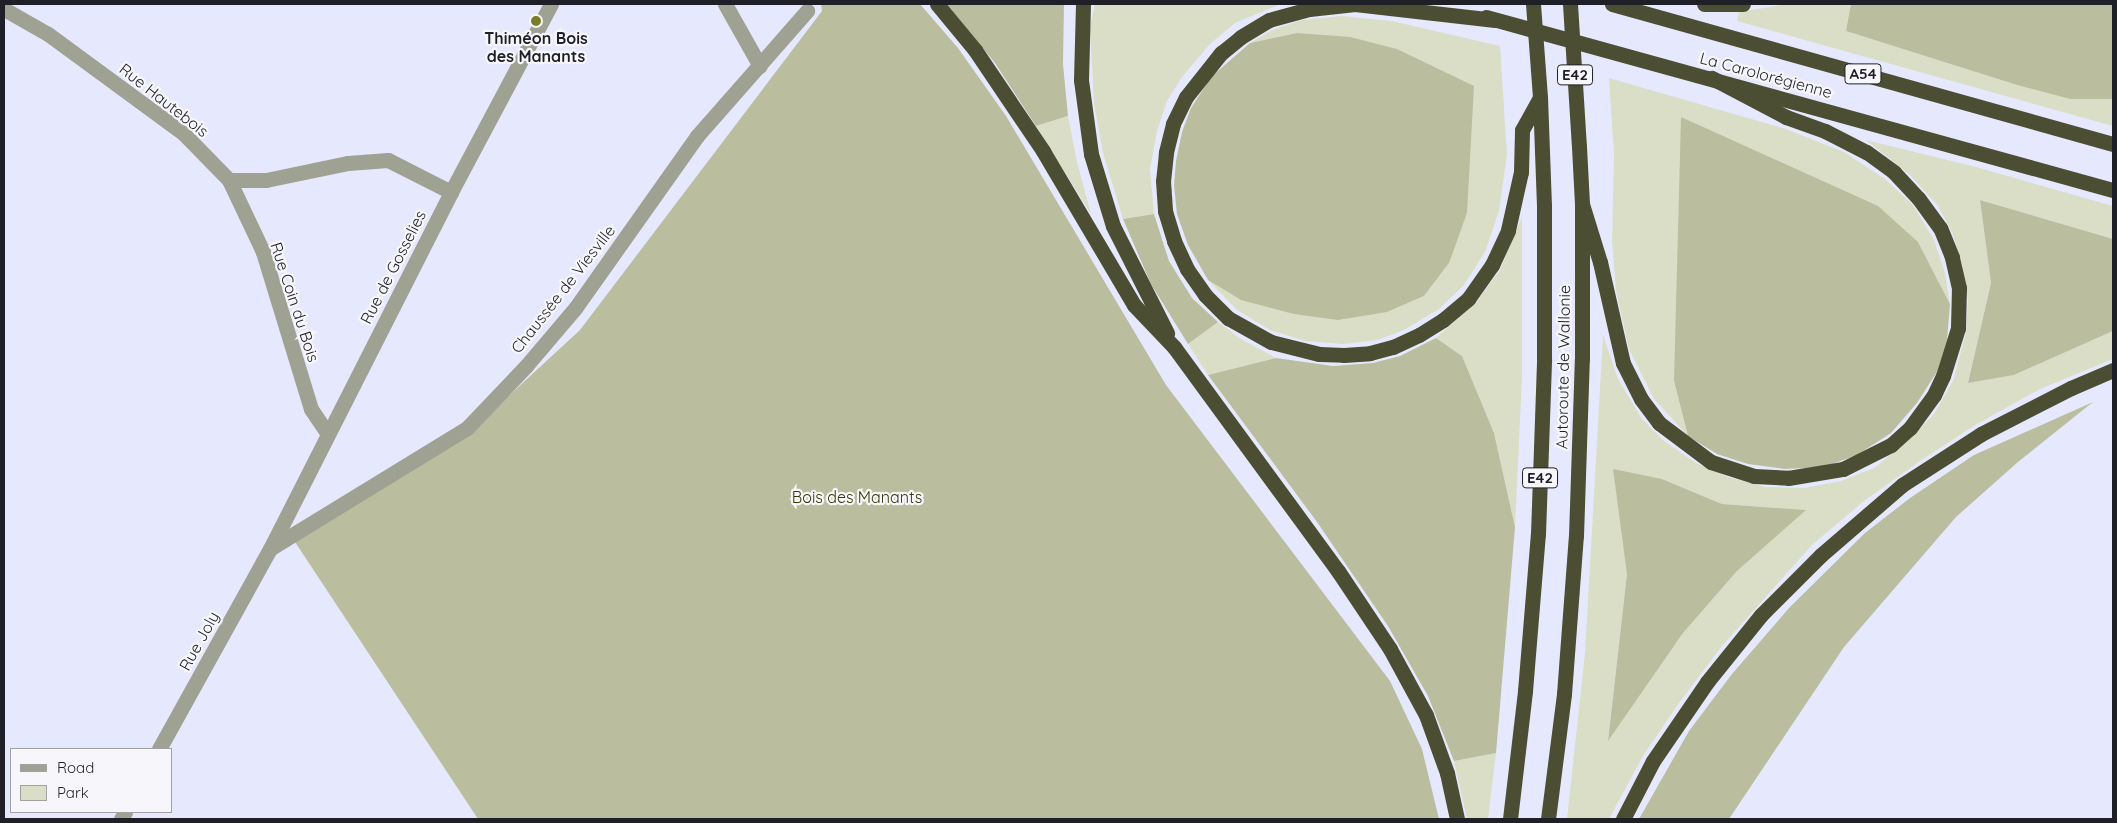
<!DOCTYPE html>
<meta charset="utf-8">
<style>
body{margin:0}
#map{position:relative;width:2117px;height:823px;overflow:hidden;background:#e6e9fd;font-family:Quicksand,sans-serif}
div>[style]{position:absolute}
.green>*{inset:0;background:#dbdec6}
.forest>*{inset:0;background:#babe9f}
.minor>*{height:15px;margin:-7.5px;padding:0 7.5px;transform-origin:7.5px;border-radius:7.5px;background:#9fa193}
.highway>*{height:15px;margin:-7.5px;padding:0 7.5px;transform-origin:7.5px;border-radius:7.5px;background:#4b4e33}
.highway-bridge>*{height:15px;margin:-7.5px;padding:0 7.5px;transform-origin:7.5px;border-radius:7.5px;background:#4b4e33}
.dots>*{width:14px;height:14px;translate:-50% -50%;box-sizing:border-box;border:2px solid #f7f7fb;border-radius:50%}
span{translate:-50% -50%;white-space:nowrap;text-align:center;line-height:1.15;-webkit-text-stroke:4.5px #f7f7fb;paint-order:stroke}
.shield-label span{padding:1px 4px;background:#f7f7fb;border:1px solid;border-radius:4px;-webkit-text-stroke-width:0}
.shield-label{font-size:15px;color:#1f2027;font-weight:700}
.poi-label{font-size:16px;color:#1f2027;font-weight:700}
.street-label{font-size:16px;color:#1f2027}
.park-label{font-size:16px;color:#343700}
.frame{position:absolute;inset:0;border:5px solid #1f2027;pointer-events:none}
.legend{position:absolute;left:10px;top:748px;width:162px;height:65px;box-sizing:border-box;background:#f7f7fb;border:1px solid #a1a1a6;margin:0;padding:6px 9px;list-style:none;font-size:15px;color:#1f2027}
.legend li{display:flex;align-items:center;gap:10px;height:25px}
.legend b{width:25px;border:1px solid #a1a1a6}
</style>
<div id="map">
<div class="green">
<div style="clip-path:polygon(1095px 4px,1281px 4px,1235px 23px,1210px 44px,1182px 77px,1167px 101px,1157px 131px,1150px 169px,1154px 214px,1123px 219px,1103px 153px,1094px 104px,1090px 28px)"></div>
<div style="clip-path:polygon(1788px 4px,1851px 4px,1846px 31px,2017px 85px,2070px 99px,2113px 99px,2113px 126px,1737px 21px,1739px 12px)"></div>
<div style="clip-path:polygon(1341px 16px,1392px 21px,1500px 46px,1507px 155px,1499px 211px,1485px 252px,1464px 285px,1439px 309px,1404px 330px,1378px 340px,1343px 344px,1305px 341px,1270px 330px,1237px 310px,1208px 280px,1241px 300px,1387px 312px,1424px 296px,1449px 263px,1297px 33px,1250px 43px,1272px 30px,1302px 20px)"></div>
<div style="clip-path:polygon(1609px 78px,1786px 129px,1844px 152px,1885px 179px,1913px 205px,1934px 240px,1945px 273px,1950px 304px,1918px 242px,1674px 381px,1688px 436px,1654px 399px,1629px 349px,1616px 291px,1612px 241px,1614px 155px)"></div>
<div style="clip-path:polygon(1068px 116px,1077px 162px,1091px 214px,1036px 126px)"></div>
<div style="clip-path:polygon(evenodd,1866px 140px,1976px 167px,2113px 206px,2113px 239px,1980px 200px,1991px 283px,1968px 383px,2014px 375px,2113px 331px,2113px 359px,2040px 389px,1977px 424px,1920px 461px,1864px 501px,1812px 545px,1722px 646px,1679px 703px,1643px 756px,1609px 819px,1567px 819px,1585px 653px,1603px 335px,1618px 379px,1642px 419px,1664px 441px,1696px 463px,1728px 477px,1765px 487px,1805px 488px,1841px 481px,1874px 468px,1907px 442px,1934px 414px,1953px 381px,1966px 333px,1968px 300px,1962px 263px,1952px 232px,1938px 206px,1910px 175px,1866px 140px,1662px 479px,1722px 504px,1805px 510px,1737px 571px,1683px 633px,1608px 740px,1627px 574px,1662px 479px)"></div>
<div style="clip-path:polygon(1522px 217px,1522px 378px,1515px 527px,1494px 433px,1462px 356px,1436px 338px,1477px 301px,1500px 270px)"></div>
<div style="clip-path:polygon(1218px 322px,1241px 339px,1276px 358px,1208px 375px,1188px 344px)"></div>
<div style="clip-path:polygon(1496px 753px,1488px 819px,1467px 819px,1454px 761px)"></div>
</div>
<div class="forest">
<div style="clip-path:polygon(821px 4px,920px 4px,958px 48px,1006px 116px,1166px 385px,1390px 681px,1422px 749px,1439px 819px,478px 819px,295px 542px,463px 438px,580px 330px,822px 11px)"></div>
<div style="clip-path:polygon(947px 4px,1064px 4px,1063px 64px,1068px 116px,1036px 126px,995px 63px)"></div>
<div style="clip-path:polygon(1851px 4px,2113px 4px,2113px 99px,2070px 99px,2017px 85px,1846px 31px)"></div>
<div style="clip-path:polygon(1297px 33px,1350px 37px,1397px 49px,1474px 86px,1467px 213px,1449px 263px,1424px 296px,1387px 312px,1338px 320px,1294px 314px,1241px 300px,1208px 280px,1188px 245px,1177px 214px,1174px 185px,1176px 161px,1182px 132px,1191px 108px,1211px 77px,1250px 43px)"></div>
<div style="clip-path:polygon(1681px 117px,1878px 206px,1918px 242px,1950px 304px,1947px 340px,1938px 370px,1917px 403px,1891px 433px,1857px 455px,1824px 467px,1785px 469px,1748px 464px,1717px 454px,1688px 436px,1674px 381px)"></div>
<div style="clip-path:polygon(1980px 200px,2113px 239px,2113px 331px,2014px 375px,1968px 383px,1991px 283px)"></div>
<div style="clip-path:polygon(1154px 214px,1169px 261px,1192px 298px,1218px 322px,1188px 344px,1151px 284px,1123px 219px)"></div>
<div style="clip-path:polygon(1436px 338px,1462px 356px,1494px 433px,1515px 527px,1496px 753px,1454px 761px,1428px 696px,1388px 626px,1317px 522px,1208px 375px,1276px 358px,1333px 366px,1373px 363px,1400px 356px)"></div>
<div style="clip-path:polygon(2093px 402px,2018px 462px,1956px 517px,1844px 647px,1729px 819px,1639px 819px,1689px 731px,1732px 674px,1789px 608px,1865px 533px,1910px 498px,1974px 455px)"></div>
<div style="clip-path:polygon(1613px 469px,1662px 479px,1722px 504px,1806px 510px,1737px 571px,1683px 633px,1608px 741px,1627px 574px)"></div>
</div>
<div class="minor">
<div style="left:725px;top:4px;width:71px;rotate:60.6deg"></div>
<div style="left:4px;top:9px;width:51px;rotate:29.6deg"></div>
<div style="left:48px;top:34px;width:169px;rotate:36.3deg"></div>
<div style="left:184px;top:134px;width:64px;rotate:45.6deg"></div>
<div style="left:229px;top:180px;width:80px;rotate:64.7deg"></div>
<div style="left:263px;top:252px;width:164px;rotate:73deg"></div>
<div style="left:311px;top:409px;width:30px;rotate:56deg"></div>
<div style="left:229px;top:180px;width:37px"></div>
<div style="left:266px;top:180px;width:84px;rotate:-11.7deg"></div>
<div style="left:348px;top:163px;width:40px;rotate:-4.3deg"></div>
<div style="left:388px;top:160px;width:71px;rotate:26.9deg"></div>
<div style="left:271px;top:548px;width:230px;rotate:-31.5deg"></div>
<div style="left:467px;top:428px;width:86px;rotate:-46.4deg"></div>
<div style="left:526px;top:366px;width:77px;rotate:-49.7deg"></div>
<div style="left:576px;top:307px;width:209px;rotate:-54.7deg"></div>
<div style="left:697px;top:136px;width:167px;rotate:-48.7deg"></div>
<div style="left:159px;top:749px;width:229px;rotate:-61deg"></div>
<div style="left:270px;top:549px;width:400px;rotate:-63.1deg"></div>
<div style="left:451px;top:192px;width:213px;rotate:-62deg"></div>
<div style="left:121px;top:819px;width:8px;rotate:-60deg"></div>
</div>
<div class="highway">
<div style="left:937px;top:4px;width:60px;rotate:50.4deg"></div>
<div style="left:975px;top:50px;width:122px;rotate:56deg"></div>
<div style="left:1043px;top:151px;width:179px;rotate:59.4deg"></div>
<div style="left:1134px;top:305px;width:58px;rotate:46.4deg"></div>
<div style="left:1174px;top:347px;width:278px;rotate:53.8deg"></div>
<div style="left:1338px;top:571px;width:94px;rotate:56.3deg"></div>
<div style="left:1390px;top:649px;width:75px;rotate:61.4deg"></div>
<div style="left:1426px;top:715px;width:62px;rotate:70.1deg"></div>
<div style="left:1447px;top:773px;width:47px;rotate:77.7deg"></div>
<div style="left:1083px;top:4px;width:76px;rotate:91.5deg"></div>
<div style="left:1081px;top:80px;width:75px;rotate:82.3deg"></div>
<div style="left:1091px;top:154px;width:75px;rotate:73deg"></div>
<div style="left:1113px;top:226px;width:120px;rotate:63.2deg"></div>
<div style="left:1612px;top:4px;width:520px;rotate:15.61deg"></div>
<div style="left:1704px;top:4px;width:39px"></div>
<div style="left:1486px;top:17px;width:650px;rotate:15.43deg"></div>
<div style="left:1495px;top:20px;width:141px;rotate:-173.5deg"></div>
<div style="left:1355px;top:4px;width:46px;rotate:173.8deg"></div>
<div style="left:1309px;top:9px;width:41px;rotate:164.6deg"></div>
<div style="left:1269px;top:20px;width:33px;rotate:149deg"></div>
<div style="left:1241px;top:37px;width:26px;rotate:141deg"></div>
<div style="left:1221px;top:53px;width:56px;rotate:128.5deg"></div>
<div style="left:1186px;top:97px;width:30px;rotate:116deg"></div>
<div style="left:1173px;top:124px;width:30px;rotate:104deg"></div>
<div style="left:1166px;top:153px;width:28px;rotate:96deg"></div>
<div style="left:1163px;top:181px;width:30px;rotate:86deg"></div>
<div style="left:1165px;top:211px;width:31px;rotate:73deg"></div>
<div style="left:1174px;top:241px;width:31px;rotate:65deg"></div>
<div style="left:1187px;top:269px;width:32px;rotate:55deg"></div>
<div style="left:1205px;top:295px;width:33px;rotate:45deg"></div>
<div style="left:1228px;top:318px;width:49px;rotate:29.2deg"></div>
<div style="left:1271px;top:342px;width:49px;rotate:14deg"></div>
<div style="left:1319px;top:354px;width:25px;rotate:2deg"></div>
<div style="left:1344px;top:355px;width:26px;rotate:-4deg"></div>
<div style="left:1370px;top:353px;width:24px;rotate:-15deg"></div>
<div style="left:1393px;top:347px;width:29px;rotate:-25deg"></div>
<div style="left:1419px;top:335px;width:28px;rotate:-32deg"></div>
<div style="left:1443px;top:320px;width:33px;rotate:-40deg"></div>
<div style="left:1468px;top:299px;width:42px;rotate:-54.8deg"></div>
<div style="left:1492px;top:265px;width:38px;rotate:-65deg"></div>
<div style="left:1508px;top:230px;width:59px;rotate:-77.4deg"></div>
<div style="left:1521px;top:172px;width:42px;rotate:-88.6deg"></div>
<div style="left:1522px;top:130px;width:37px;rotate:-61deg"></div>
<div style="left:1582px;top:204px;width:61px;rotate:72.8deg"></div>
<div style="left:1600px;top:262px;width:104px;rotate:77.2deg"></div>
<div style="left:1623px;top:363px;width:40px;rotate:63.4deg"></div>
<div style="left:1641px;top:399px;width:30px;rotate:53deg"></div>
<div style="left:1659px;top:423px;width:65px;rotate:36.9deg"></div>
<div style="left:1711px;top:462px;width:45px;rotate:18deg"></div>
<div style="left:1754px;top:476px;width:34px;rotate:3deg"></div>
<div style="left:1788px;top:478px;width:56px;rotate:-9.3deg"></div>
<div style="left:1843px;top:469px;width:54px;rotate:-26.6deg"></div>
<div style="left:1891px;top:445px;width:25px;rotate:-42deg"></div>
<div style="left:1910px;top:428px;width:41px;rotate:-54deg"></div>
<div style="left:1934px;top:395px;width:21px;rotate:-65deg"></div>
<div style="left:1943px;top:376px;width:50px;rotate:-72.6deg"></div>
<div style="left:1958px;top:328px;width:40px;rotate:-88.6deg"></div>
<div style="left:1959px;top:288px;width:32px;rotate:-103deg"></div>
<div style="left:1952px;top:257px;width:31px;rotate:-112deg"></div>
<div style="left:1940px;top:228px;width:37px;rotate:-126deg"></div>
<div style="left:1918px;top:198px;width:35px;rotate:-133deg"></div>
<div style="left:1894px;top:172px;width:34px;rotate:-144deg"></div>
<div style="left:1866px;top:152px;width:46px;rotate:-152.9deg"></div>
<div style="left:1825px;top:131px;width:41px;rotate:-160.3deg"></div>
<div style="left:1786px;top:117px;width:84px;rotate:-152.2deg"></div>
<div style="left:1510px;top:819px;width:129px;rotate:-83.3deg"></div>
<div style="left:1525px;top:691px;width:158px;rotate:-85.3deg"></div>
<div style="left:1538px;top:534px;width:175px;rotate:-88deg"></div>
<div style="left:1544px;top:359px;width:153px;rotate:-90deg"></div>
<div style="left:1544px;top:206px;width:108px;rotate:-92.1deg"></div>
<div style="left:1548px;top:819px;width:126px;rotate:-82.7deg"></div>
<div style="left:1564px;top:694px;width:158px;rotate:-85.7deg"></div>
<div style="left:1576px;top:536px;width:177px;rotate:-88.1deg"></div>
<div style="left:1582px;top:359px;width:155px;rotate:-90deg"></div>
<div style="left:1582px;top:204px;width:58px;rotate:-93deg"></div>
<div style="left:1623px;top:819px;width:65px;rotate:-62.7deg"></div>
<div style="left:1653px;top:761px;width:96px;rotate:-55.6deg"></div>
<div style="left:1707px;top:682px;width:86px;rotate:-51.1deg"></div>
<div style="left:1761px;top:615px;width:85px;rotate:-45deg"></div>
<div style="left:1821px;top:555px;width:107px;rotate:-40.8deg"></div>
<div style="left:1902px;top:485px;width:94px;rotate:-32.8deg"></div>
<div style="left:1981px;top:434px;width:101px;rotate:-27.1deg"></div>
<div style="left:2071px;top:388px;width:46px;rotate:-23.2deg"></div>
</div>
<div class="highway-bridge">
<div style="left:1533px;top:4px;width:94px;rotate:85.7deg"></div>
<div style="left:1570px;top:4px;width:142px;rotate:86.4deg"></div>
</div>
<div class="dots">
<div style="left:536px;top:21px;background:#787e28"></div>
</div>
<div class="shield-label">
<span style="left:1863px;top:74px">A54</span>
<span style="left:1575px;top:75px">E42</span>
<span style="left:1540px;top:478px">E42</span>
</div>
<div class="poi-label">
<span style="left:536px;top:47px">Thiméon Bois<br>des Manants</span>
</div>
<div class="street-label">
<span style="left:1766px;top:75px;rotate:15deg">La Carolorégienne</span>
<span style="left:164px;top:100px;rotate:38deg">Rue Hautebois</span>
<span style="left:393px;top:267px;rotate:-63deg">Rue de Gosselies</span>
<span style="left:563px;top:289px;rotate:-52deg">Chaussée de Viesville</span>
<span style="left:295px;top:302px;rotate:72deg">Rue Coin du Bois</span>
<span style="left:1563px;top:367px;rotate:-89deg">Autoroute de Wallonie</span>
<span style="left:199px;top:641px;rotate:-61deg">Rue Joly</span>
</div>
<div class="park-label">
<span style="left:857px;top:497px">Bois des Manants</span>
</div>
<div class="frame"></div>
<ul class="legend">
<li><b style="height:6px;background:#9fa193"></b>Road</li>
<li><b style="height:14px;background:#dbdec6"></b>Park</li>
</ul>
</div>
